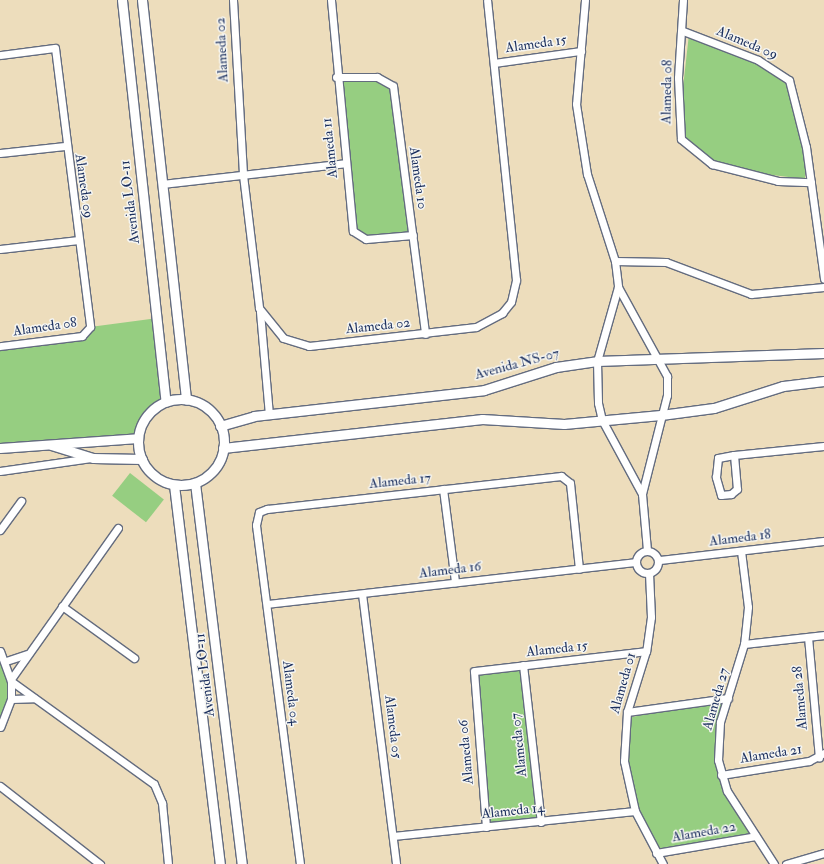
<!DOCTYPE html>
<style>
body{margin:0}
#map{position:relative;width:824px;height:864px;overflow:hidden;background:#edddbc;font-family:"IM FELL Double Pica",serif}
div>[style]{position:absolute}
.green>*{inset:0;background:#96ce81;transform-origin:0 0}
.roads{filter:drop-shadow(1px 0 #646c7f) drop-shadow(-1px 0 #646c7f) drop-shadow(0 1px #646c7f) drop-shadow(0 -1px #646c7f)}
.minor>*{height:7px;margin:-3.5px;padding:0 3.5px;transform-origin:3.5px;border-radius:3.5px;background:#fff}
.minor>.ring{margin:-3.5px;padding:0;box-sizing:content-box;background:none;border:7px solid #fff;border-radius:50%}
.tertiary>*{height:9px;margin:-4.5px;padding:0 4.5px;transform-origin:4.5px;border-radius:4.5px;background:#fff}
.tertiary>.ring{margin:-4.5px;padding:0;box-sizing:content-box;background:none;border:9px solid #fff;border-radius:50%}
span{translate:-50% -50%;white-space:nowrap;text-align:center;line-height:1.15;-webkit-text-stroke:3px #f6f6f2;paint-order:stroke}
.street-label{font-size:14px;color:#1b2f5e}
</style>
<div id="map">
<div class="green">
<div style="clip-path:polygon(689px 34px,776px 68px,785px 82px,791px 84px,806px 147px,805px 179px,739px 171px,703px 160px,681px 139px,679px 123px)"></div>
<div style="clip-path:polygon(336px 77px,384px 79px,394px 92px,413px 235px,366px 239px,353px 231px)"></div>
<div style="clip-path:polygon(158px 318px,166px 402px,143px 422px,138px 438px,0 448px,0 345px,85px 334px,90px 327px)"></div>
<div style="left:130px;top:473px;width:43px;height:29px;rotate:38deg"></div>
<div style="clip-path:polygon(0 653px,6px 661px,11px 699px,0 727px)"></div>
<div style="left:523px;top:665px;width:158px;height:52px;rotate:83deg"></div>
<div style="clip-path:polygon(728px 698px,719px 733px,721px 775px,756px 836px,656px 853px,635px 811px,624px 744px,632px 717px)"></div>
</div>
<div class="roads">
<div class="minor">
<div style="left:233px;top:0;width:175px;rotate:86.7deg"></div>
<div style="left:243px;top:175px;width:134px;rotate:83.1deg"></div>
<div style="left:259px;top:308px;width:38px;rotate:51deg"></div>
<div style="left:283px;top:338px;width:27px;rotate:17deg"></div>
<div style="left:309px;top:346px;width:168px;rotate:-6.5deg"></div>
<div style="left:476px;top:327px;width:30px;rotate:-28deg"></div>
<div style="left:502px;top:313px;width:14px;rotate:-51deg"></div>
<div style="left:511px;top:302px;width:23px;rotate:-77deg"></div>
<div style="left:516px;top:280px;width:281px;rotate:-95.9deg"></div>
<div style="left:331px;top:0;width:232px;rotate:84.6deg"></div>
<div style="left:353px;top:231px;width:15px;rotate:32deg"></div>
<div style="left:366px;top:239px;width:47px;rotate:-4.9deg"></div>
<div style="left:585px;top:0;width:104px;rotate:94.9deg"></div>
<div style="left:576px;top:104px;width:71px;rotate:81.1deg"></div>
<div style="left:587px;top:174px;width:91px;rotate:72.2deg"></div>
<div style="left:615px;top:261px;width:26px;rotate:83deg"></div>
<div style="left:618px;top:287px;width:77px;rotate:105.8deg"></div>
<div style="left:597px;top:361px;width:42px;rotate:88.6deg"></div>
<div style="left:598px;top:403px;width:17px;rotate:77deg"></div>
<div style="left:602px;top:420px;width:84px;rotate:61.6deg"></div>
<div style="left:683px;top:0;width:78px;rotate:93.7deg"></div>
<div style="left:678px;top:78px;width:61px;rotate:87.2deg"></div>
<div style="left:681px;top:139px;width:40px;rotate:39deg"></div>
<div style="left:712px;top:164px;width:68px;rotate:14.4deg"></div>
<div style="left:778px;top:181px;width:33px;rotate:2deg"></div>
<div style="left:683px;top:31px;width:80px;rotate:21.1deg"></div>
<div style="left:758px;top:60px;width:37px;rotate:33deg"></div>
<div style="left:789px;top:80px;width:69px;rotate:75.8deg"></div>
<div style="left:806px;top:147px;width:133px;rotate:82.2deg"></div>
<div style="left:0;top:55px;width:55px;rotate:-7.3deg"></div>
<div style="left:55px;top:48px;width:281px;rotate:82.8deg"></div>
<div style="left:90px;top:327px;width:12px;rotate:132deg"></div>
<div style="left:82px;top:336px;width:83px;rotate:173deg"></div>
<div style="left:494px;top:63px;width:88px;rotate:-7.9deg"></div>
<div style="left:336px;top:77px;width:41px"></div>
<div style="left:377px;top:77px;width:18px;rotate:29deg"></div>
<div style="left:393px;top:86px;width:250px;rotate:82.6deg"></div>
<div style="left:0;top:153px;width:65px;rotate:-6.1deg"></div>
<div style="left:162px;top:184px;width:184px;rotate:-6.5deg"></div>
<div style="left:0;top:249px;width:79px;rotate:-6.6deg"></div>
<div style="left:615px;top:261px;width:51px;rotate:1.1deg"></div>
<div style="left:666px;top:262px;width:91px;rotate:20.6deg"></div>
<div style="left:751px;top:294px;width:73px;rotate:-5.5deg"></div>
<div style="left:618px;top:287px;width:102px;rotate:61.2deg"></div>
<div style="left:667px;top:376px;width:19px;rotate:90deg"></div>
<div style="left:667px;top:395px;width:102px;rotate:104.2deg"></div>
<div style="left:642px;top:494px;width:56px;rotate:84.9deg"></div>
<div style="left:260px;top:312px;width:102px;rotate:85deg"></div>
<div style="left:734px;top:455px;width:34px;rotate:85deg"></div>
<div style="left:737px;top:489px;width:8px;rotate:140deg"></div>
<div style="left:731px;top:494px;width:10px;rotate:174deg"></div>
<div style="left:721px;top:495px;width:19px;rotate:-106deg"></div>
<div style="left:716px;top:477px;width:19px;rotate:-84deg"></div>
<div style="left:718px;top:458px;width:16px;rotate:-11deg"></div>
<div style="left:734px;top:455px;width:90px;rotate:-5.7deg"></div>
<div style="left:0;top:471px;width:92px;rotate:-8.1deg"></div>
<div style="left:443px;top:489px;width:94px;rotate:82.6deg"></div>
<div style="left:0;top:530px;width:36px;rotate:-54deg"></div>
<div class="ring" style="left:636px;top:551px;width:15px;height:15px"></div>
<div style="left:741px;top:551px;width:56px;rotate:82.9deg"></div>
<div style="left:748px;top:607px;width:37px;rotate:96deg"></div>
<div style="left:744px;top:644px;width:82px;rotate:107.1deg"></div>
<div style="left:720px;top:722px;width:38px;rotate:93deg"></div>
<div style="left:718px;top:760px;width:32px;rotate:74deg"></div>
<div style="left:727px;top:791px;width:87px;rotate:57.2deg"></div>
<div style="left:659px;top:560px;width:166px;rotate:-6.6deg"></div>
<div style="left:649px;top:573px;width:44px;rotate:87.4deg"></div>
<div style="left:651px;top:617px;width:34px;rotate:98deg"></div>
<div style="left:646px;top:651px;width:64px;rotate:107.3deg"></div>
<div style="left:627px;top:712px;width:49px;rotate:93.5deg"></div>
<div style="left:624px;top:761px;width:51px;rotate:77.6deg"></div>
<div style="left:635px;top:811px;width:60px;rotate:62.2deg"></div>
<div style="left:362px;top:594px;width:272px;rotate:82.8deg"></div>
<div style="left:267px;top:604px;width:371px;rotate:-6.5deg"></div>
<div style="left:62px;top:606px;width:89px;rotate:35.8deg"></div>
<div style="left:808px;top:637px;width:121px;rotate:84.8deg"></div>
<div style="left:744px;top:644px;width:81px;rotate:-6.4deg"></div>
<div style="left:0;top:651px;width:32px;rotate:70deg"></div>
<div style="left:11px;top:681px;width:18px;rotate:90deg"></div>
<div style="left:11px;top:699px;width:30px;rotate:111deg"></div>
<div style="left:6px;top:661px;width:22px;rotate:-18deg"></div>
<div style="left:523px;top:665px;width:158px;rotate:83.5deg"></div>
<div style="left:11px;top:679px;width:185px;rotate:-54.7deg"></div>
<div style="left:11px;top:681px;width:176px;rotate:35.8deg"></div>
<div style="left:154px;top:784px;width:21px;rotate:67deg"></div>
<div style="left:162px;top:803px;width:61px;rotate:84.4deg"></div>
<div style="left:11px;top:699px;width:23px;rotate:-2deg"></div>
<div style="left:627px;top:712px;width:102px;rotate:-7.9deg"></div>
<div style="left:721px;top:775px;width:89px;rotate:-9deg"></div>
<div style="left:809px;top:761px;width:17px;rotate:-28deg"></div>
<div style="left:0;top:786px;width:127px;rotate:38deg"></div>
<div style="left:486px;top:827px;width:156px;rotate:-94.4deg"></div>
<div style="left:474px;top:671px;width:173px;rotate:-6.6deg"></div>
<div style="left:393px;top:836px;width:243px;rotate:-5.9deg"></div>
<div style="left:656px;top:853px;width:101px;rotate:-9.6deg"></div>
<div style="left:300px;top:864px;width:342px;rotate:-97.4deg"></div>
<div style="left:256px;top:525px;width:13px;rotate:-77deg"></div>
<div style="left:259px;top:512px;width:9px;rotate:-21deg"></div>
<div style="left:267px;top:509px;width:296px;rotate:-6.4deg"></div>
<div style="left:561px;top:476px;width:11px;rotate:38deg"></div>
<div style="left:570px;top:483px;width:86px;rotate:84deg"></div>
<div style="left:786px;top:864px;width:40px;rotate:-16deg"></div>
</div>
<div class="tertiary">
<div style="left:122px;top:0;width:404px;rotate:83.8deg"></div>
<div style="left:142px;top:0;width:402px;rotate:83.7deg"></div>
<div class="ring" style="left:138px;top:399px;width:77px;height:77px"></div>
<div style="left:220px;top:426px;width:35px;rotate:-16deg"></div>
<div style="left:254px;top:416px;width:231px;rotate:-6.4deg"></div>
<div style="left:484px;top:390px;width:76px;rotate:-17.7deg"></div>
<div style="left:556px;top:367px;width:41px;rotate:-8.3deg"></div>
<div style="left:597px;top:361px;width:227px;rotate:-2deg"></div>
<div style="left:51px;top:445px;width:44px;rotate:17.2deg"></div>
<div style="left:93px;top:458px;width:49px;rotate:1.2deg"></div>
<div style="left:0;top:448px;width:138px;rotate:-4.1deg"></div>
<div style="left:223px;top:448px;width:261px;rotate:-6.4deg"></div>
<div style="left:482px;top:419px;width:82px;rotate:3.5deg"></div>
<div style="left:564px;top:424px;width:97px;rotate:-5.3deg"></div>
<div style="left:661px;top:415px;width:53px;rotate:-7.5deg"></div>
<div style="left:714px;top:408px;width:72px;rotate:-17.7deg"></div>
<div style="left:783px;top:386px;width:41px;rotate:-7deg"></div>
<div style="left:195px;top:483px;width:384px;rotate:83deg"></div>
<div style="left:174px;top:485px;width:382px;rotate:83.1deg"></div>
</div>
</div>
<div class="street-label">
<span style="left:747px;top:43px;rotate:23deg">Alameda 09</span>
<span style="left:536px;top:44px;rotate:-8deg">Alameda 15</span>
<span style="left:222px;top:50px;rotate:-93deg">Alameda 02</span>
<span style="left:667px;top:92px;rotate:-89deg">Alameda 08</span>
<span style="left:330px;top:148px;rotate:-96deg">Alameda 11</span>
<span style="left:418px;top:178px;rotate:82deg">Alameda 10</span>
<span style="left:84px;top:186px;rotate:82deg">Alameda 09</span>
<span style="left:130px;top:202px;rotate:-97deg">Avenida LO-11</span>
<span style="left:378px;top:326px;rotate:-6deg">Alameda 02</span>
<span style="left:45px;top:327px;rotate:-8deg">Alameda 08</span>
<span style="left:517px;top:364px;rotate:-15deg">Avenida NS-07</span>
<span style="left:400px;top:481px;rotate:-6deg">Alameda 17</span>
<span style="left:740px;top:538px;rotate:-7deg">Alameda 18</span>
<span style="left:450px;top:570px;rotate:-7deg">Alameda 16</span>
<span style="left:557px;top:649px;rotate:-6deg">Alameda 15</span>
<span style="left:205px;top:675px;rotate:-97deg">Avenida LO-11</span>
<span style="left:623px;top:683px;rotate:-74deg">Alameda 01</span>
<span style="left:291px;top:693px;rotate:83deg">Alameda 04</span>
<span style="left:800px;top:698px;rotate:-95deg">Alameda 28</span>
<span style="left:716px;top:699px;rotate:-74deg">Alameda 27</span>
<span style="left:393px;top:727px;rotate:83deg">Alameda 05</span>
<span style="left:519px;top:745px;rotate:-96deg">Alameda 07</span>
<span style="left:466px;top:752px;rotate:-95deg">Alameda 06</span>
<span style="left:771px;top:754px;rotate:-9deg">Alameda 21</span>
<span style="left:513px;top:811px;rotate:-6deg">Alameda 14</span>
<span style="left:704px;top:832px;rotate:-10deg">Alameda 22</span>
</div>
</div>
